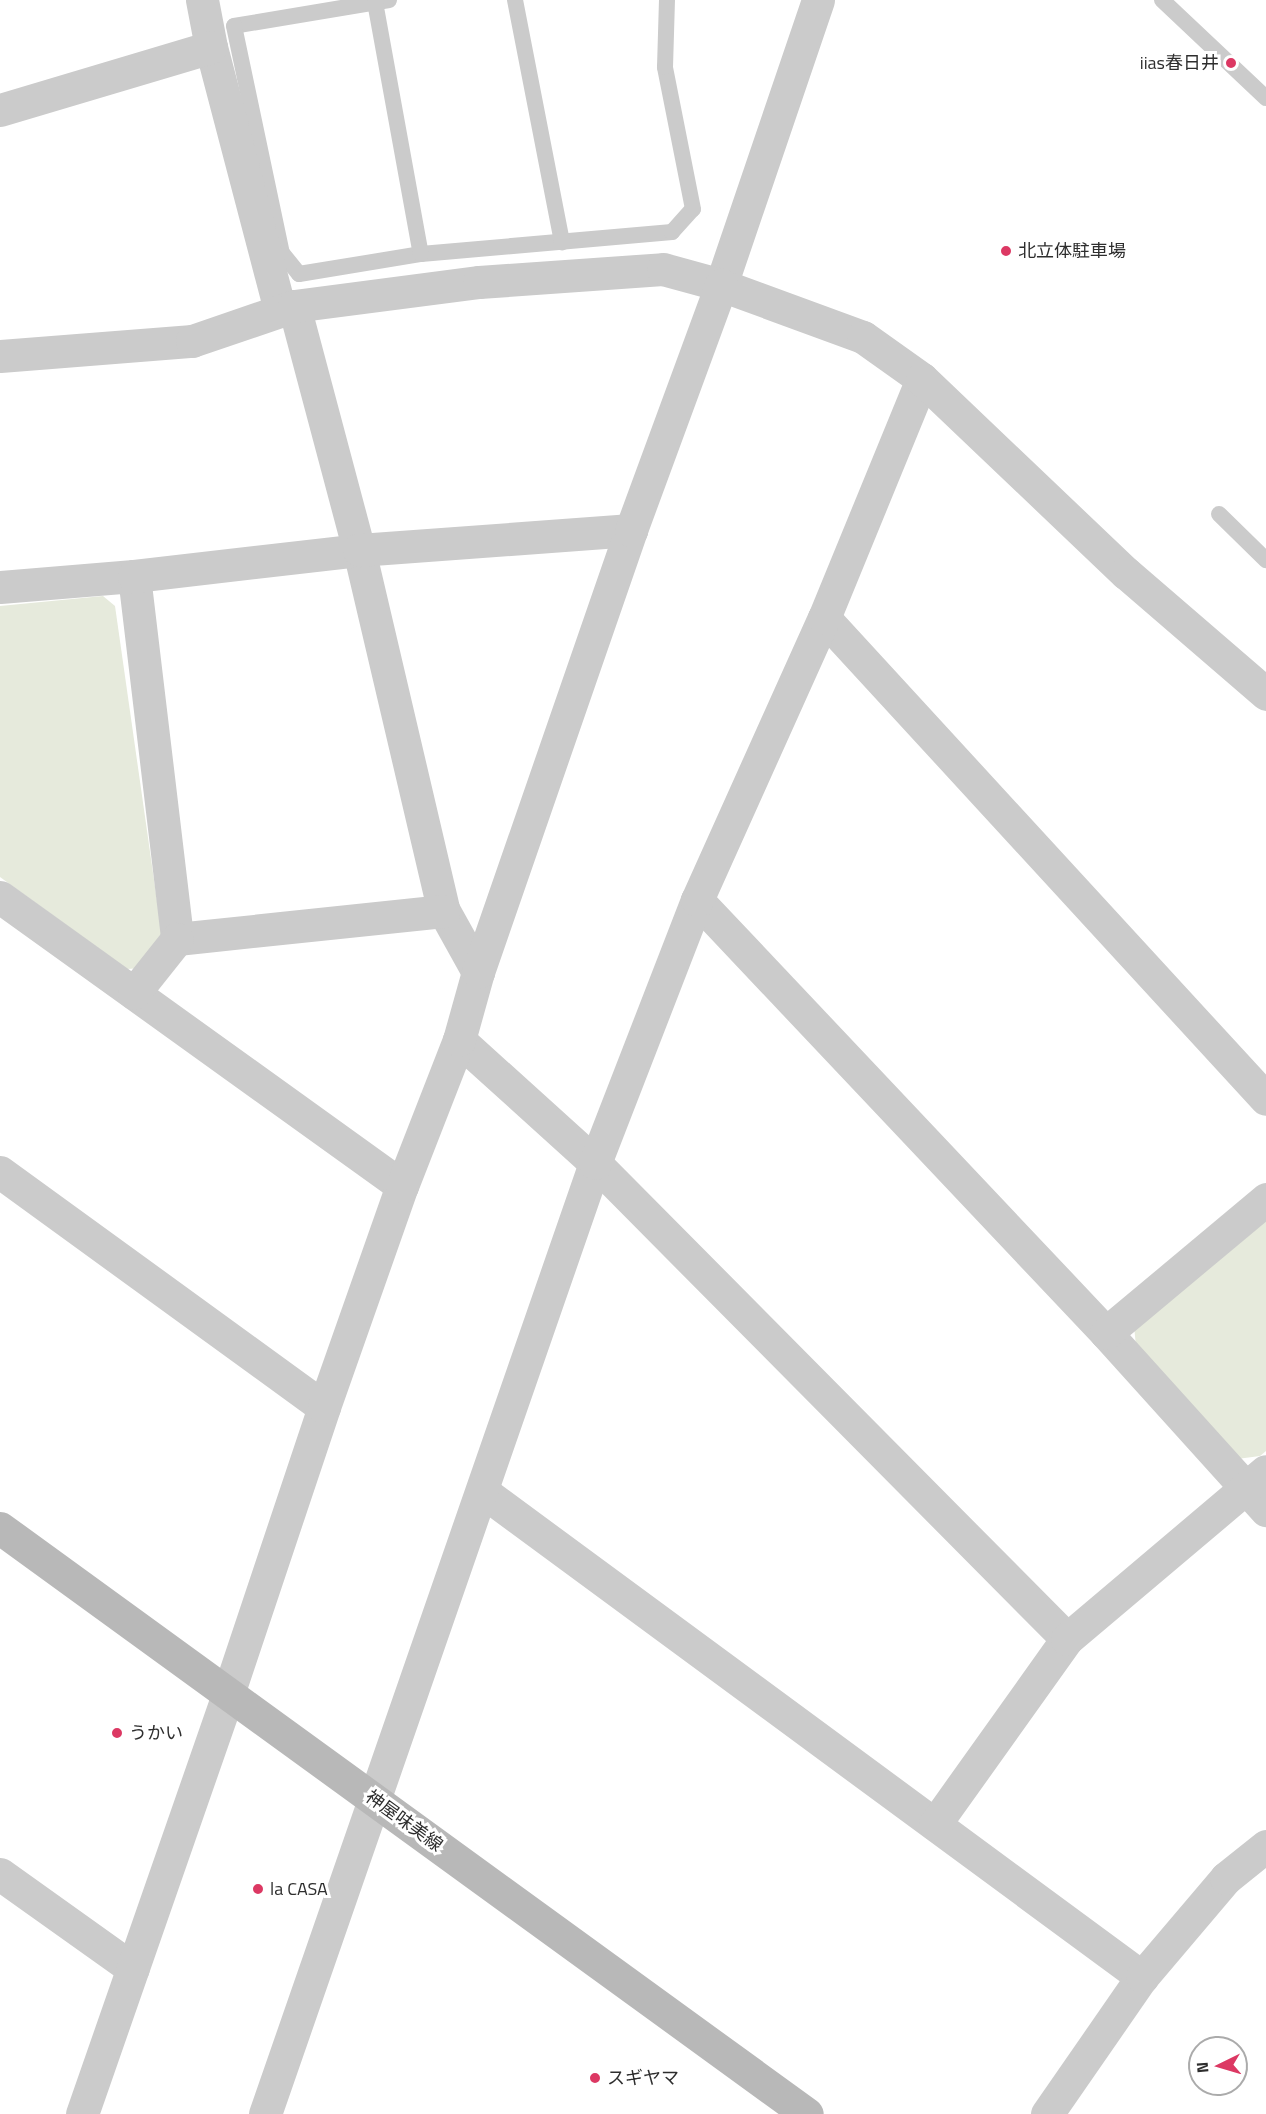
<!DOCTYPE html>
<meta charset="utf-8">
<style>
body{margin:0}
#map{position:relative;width:1266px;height:2114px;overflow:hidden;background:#fff;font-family:"Titillium Web","Noto Sans JP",sans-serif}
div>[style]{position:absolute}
.green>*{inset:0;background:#e6eadc}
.service>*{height:16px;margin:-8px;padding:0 8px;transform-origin:8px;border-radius:8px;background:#cbcbcb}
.minor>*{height:33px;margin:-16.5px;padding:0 16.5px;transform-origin:16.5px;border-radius:16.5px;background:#cbcbcb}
.tertiary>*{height:33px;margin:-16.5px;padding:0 16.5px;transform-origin:16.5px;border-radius:16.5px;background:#cbcbcb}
.secondary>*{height:33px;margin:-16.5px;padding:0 16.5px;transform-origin:16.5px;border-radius:16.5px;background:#b8b8b8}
.dots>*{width:16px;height:16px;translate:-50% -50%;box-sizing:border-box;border:3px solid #fff;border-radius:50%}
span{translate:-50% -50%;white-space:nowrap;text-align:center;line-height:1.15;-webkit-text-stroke:6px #fff;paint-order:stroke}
.poi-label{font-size:18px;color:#2e2e2e}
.right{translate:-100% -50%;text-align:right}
.left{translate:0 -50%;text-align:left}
.street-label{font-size:18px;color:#2e2e2e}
.north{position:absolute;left:1188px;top:2036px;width:60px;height:60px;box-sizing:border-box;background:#fff;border:2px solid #ababab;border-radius:50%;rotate:265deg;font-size:16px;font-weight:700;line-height:24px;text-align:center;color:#2e2e2e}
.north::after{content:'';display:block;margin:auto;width:21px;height:27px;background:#dc3863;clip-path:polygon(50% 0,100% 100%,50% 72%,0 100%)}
</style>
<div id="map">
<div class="green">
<div style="clip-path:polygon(103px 596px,115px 606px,163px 943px,143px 968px,127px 969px,0 877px,0 606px)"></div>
<div style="clip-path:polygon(1266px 1215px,1266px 1451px,1260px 1456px,1237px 1459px,1136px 1346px,1134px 1326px)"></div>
</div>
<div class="service">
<div style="left:389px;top:0;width:157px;rotate:170.5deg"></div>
<div style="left:234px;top:26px;width:232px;rotate:78.1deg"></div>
<div style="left:282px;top:253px;width:27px;rotate:51deg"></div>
<div style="left:299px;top:274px;width:124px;rotate:-9.3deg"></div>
<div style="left:421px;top:254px;width:252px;rotate:-5deg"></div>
<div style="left:672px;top:232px;width:31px;rotate:-48deg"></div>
<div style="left:693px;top:209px;width:145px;rotate:-101.2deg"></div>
<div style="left:665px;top:67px;width:67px;rotate:-88.3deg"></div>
<div style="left:515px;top:0;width:247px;rotate:79deg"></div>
<div style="left:1162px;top:0;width:143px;rotate:43.3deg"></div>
<div style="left:375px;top:2px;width:256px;rotate:79.7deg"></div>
<div style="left:1219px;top:514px;width:66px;rotate:44.4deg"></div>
</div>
<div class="minor">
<div style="left:202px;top:0;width:48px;rotate:79.2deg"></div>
<div style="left:211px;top:47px;width:272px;rotate:75.3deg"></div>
<div style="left:0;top:110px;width:220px;rotate:-16.6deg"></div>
<div style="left:721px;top:285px;width:301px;rotate:-71.2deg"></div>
<div style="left:294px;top:306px;width:253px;rotate:75.1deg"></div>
<div style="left:359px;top:550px;width:371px;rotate:76.8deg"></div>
<div style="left:444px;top:911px;width:70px;rotate:60.9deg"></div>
<div style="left:134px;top:576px;width:366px;rotate:83.2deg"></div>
<div style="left:177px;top:939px;width:268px;rotate:-6deg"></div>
<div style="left:0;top:587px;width:134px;rotate:-4.7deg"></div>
<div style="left:134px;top:576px;width:226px;rotate:-6.6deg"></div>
<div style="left:359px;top:550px;width:273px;rotate:-4.2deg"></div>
<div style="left:824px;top:618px;width:653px;rotate:47.42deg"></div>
<div style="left:0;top:897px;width:495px;rotate:35.7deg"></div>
<div style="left:697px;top:900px;width:596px;rotate:46.63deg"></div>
<div style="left:1106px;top:1333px;width:239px;rotate:47.9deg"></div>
<div style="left:134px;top:993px;width:69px;rotate:-51.5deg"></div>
<div style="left:459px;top:1040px;width:183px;rotate:42.1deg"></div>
<div style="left:595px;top:1163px;width:670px;rotate:45.24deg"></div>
<div style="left:0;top:1172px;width:400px;rotate:36deg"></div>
<div style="left:1106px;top:1333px;width:209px;rotate:-39.9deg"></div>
<div style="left:482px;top:1491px;width:820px;rotate:36.37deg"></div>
<div style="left:935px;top:1824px;width:227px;rotate:-54.5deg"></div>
<div style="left:1067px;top:1639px;width:260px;rotate:-40.2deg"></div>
<div style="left:0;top:1874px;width:163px;rotate:35.5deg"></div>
<div style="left:265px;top:2114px;width:1007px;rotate:-70.86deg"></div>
<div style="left:595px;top:1163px;width:282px;rotate:-68.8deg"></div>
<div style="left:697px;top:900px;width:309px;rotate:-65.8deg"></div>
<div style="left:824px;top:618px;width:258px;rotate:-67.7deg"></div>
</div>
<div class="tertiary">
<div style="left:0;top:356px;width:193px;rotate:-4.5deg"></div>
<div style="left:192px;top:341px;width:108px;rotate:-18.9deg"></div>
<div style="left:294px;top:306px;width:187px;rotate:-7.4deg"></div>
<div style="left:479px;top:282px;width:184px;rotate:-4deg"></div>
<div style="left:663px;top:269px;width:60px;rotate:15.4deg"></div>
<div style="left:721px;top:285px;width:151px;rotate:20.1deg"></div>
<div style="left:863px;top:337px;width:72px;rotate:35.4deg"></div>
<div style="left:922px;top:379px;width:282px;rotate:43.6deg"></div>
<div style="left:1126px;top:573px;width:185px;rotate:40.8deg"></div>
<div style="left:82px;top:2114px;width:445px;rotate:-70.8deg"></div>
<div style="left:228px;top:1694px;width:303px;rotate:-71.5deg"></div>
<div style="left:324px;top:1407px;width:234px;rotate:-70.6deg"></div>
<div style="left:402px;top:1186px;width:157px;rotate:-68.7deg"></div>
<div style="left:459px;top:1040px;width:71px;rotate:-74.4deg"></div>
<div style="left:478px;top:972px;width:468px;rotate:-70.9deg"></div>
<div style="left:631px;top:530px;width:261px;rotate:-69.8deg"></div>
<div style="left:1047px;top:2114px;width:167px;rotate:-55.3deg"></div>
<div style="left:1142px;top:1977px;width:130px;rotate:-49.7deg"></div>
<div style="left:1226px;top:1878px;width:51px;rotate:-38.7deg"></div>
</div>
<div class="secondary">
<div style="left:0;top:1528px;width:997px;rotate:35.99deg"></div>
</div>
<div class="dots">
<div style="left:1231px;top:63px;background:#dc3863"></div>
<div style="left:1006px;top:251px;background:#dc3863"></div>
<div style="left:117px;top:1733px;background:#dc3863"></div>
<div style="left:258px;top:1889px;background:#dc3863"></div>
<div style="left:595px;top:2078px;background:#dc3863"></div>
</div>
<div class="poi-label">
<span class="right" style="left:1219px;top:63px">iias春日井</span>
<span class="left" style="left:1018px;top:251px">北立体駐車場</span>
<span class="left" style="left:129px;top:1733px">うかい</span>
<span class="left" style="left:270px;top:1889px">la CASA</span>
<span class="left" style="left:607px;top:2078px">スギヤマ</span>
</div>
<div class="street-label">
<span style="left:404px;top:1821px;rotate:36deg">神屋味美線</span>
</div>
<div class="north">N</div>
</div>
